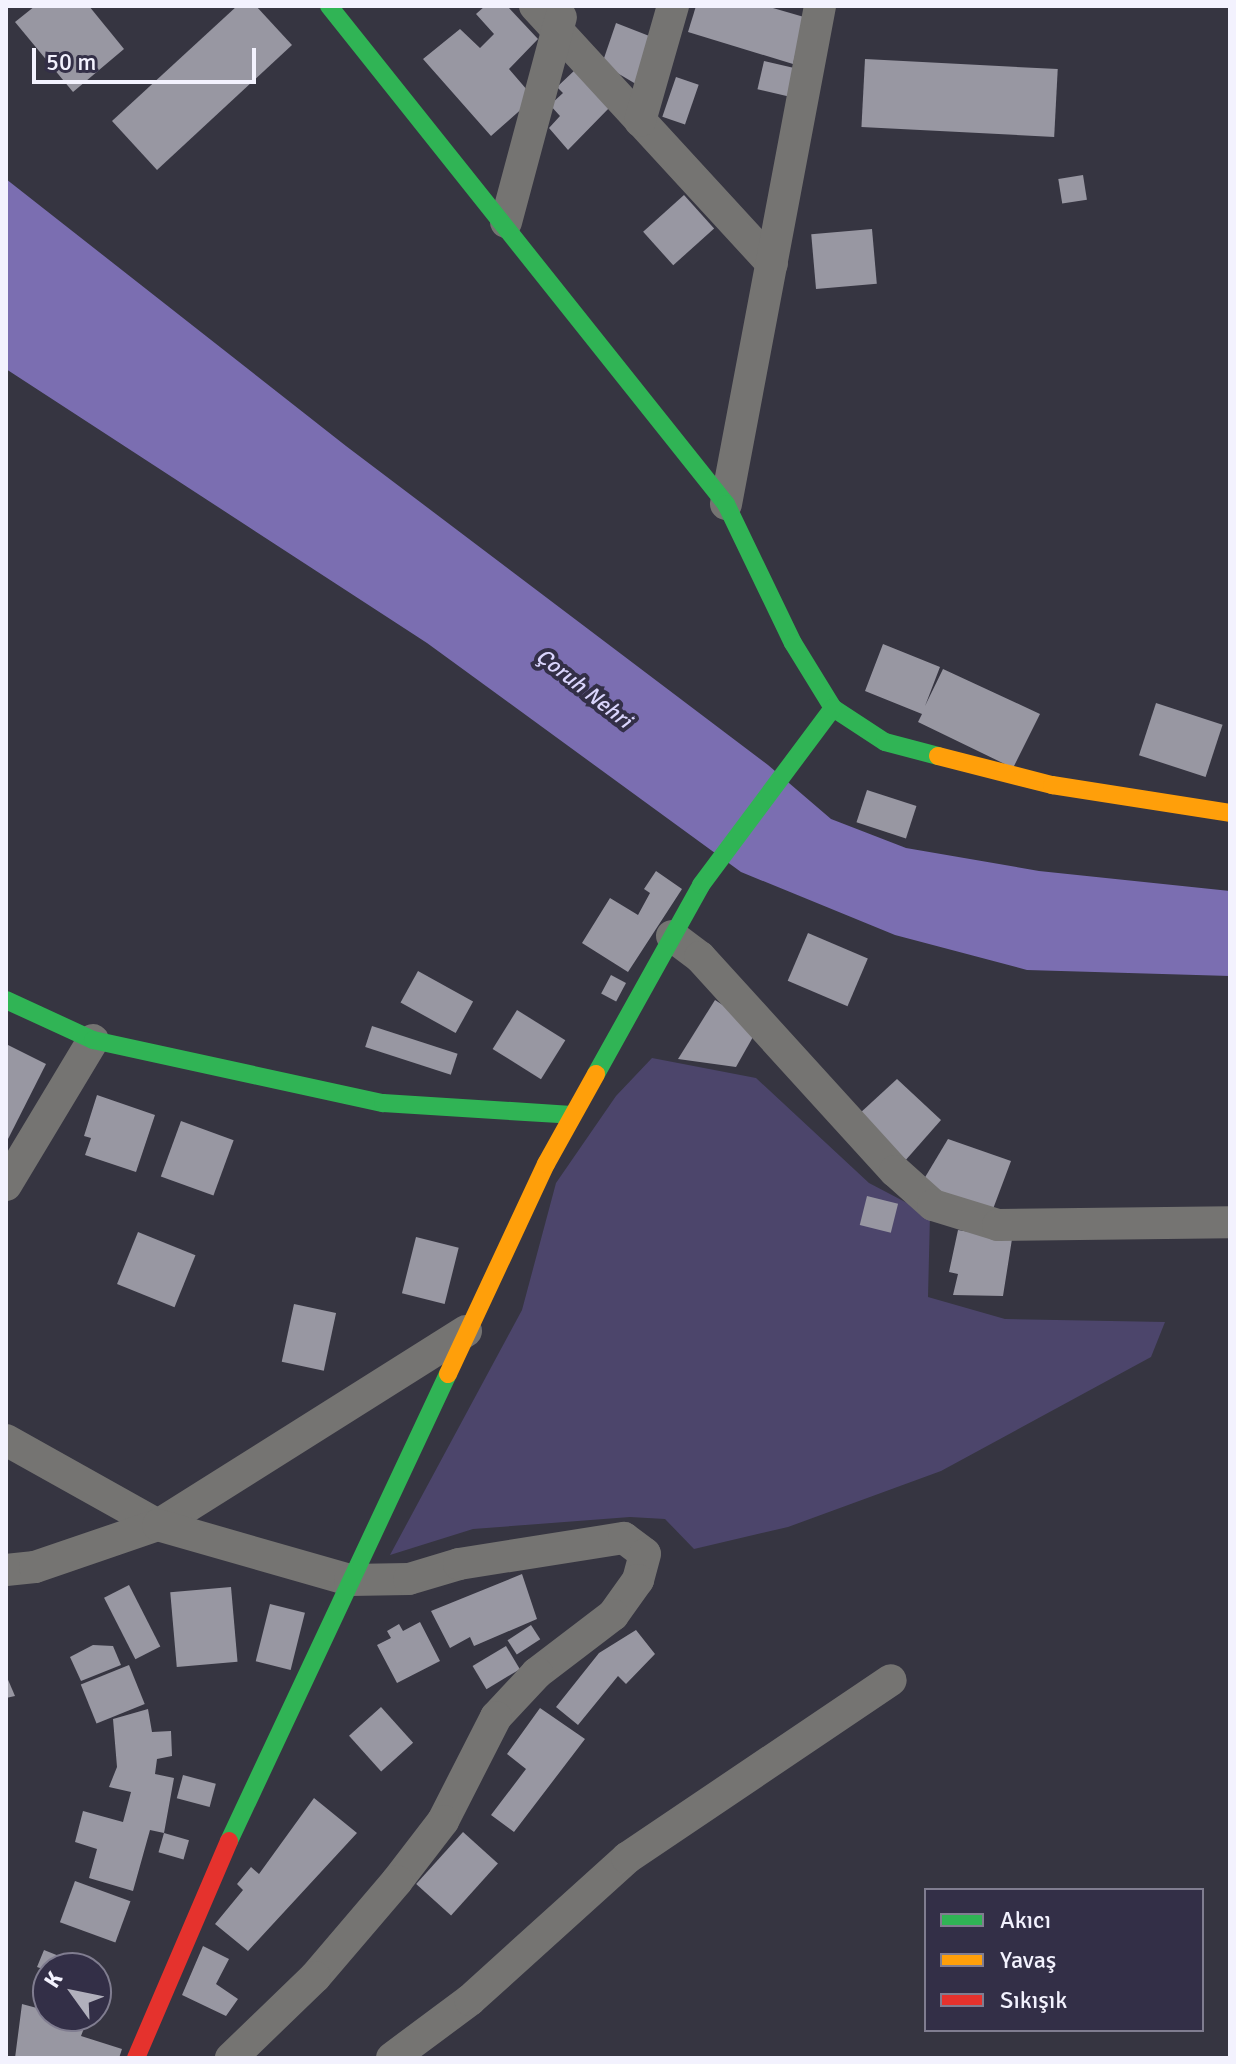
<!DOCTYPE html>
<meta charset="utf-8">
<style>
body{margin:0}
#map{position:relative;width:1236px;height:2064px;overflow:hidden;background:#363541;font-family:Signika,sans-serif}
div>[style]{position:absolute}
.green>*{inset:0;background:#4c456b}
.water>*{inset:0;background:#7b6eb1}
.building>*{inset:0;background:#9897a2;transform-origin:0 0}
.street>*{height:32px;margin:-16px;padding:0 16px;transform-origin:16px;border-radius:16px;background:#757472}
.fast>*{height:18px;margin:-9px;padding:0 9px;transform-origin:9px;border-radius:9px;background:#30b455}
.slow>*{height:18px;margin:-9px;padding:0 9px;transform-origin:9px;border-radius:9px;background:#ff9f0a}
.jam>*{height:18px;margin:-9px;padding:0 9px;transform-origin:9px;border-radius:9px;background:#e5322d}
span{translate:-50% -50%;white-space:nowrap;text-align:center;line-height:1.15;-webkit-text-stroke:8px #332f47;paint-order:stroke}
.water-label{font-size:22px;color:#dad5fd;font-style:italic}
.frame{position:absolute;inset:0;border:8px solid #f3f2fe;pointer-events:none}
.legend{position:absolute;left:924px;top:1888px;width:280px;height:144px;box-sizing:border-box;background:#332f47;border:2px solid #807d90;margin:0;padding:10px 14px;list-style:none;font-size:24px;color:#f3f2fe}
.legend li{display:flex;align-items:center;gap:16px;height:40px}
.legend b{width:40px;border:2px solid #807d90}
.north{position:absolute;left:32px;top:1952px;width:80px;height:80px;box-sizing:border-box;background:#332f47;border:2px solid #807d90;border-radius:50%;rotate:303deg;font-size:22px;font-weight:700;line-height:32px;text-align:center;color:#f3f2fe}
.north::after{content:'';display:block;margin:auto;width:28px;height:36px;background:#b1b0bc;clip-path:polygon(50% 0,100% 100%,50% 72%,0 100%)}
.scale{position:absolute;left:32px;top:48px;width:224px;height:36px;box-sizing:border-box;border:4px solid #f3f2fe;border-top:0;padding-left:10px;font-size:24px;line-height:28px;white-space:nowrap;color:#f3f2fe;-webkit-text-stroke:6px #332f47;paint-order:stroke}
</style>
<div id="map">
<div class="green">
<div style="clip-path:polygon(652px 1058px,756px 1078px,869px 1183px,930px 1215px,928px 1297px,1005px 1319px,1165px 1322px,1151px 1357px,941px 1471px,788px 1527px,694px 1549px,665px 1519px,630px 1517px,473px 1529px,390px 1555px,522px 1310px,556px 1183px,616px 1096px)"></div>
</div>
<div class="water">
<div style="clip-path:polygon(6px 179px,346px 446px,768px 765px,831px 819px,906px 848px,1039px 871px,1230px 891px,1230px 976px,1027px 970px,895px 935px,741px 872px,427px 643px,6px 369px)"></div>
</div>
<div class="building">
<div style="clip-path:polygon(35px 6px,89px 6px,124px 49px,73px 92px,15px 22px)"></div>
<div style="clip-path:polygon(237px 6px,256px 6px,292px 45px,157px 170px,112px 121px)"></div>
<div style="clip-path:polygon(485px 6px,507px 6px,538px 39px,509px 69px,534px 98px,491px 136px,423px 59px,460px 29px,480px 48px,494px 34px,476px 14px)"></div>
<div style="clip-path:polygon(696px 6px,766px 6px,804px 17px,793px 64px,688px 32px)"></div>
<div style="clip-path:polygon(616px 23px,657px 39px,641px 87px,602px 64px)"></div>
<div style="left:865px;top:59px;width:193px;height:68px;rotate:3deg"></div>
<div style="left:764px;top:61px;width:31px;height:29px;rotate:13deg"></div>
<div style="clip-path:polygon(576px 69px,610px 107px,568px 150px,549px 128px,560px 116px,550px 105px,563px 93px,557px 87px)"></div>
<div style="left:676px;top:77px;width:24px;height:42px;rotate:19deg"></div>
<div style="left:1083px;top:175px;width:25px;height:25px;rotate:81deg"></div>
<div style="left:684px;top:195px;width:45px;height:55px;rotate:48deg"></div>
<div style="left:872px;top:229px;width:55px;height:61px;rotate:85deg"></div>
<div style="clip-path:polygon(883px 644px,940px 667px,925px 706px,943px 669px,1040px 714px,1013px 768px,918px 722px,922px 714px,865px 691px)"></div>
<div style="left:1156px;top:703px;width:70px;height:55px;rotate:18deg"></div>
<div style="left:867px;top:790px;width:52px;height:34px;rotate:18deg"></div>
<div style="clip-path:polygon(656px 871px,682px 889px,628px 972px,582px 943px,610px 898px,638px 915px,650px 893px,644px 889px)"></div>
<div style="left:808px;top:933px;width:65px;height:52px;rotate:23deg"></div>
<div style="left:418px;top:971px;width:63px;height:36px;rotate:29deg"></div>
<div style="left:611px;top:975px;width:17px;height:21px;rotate:28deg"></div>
<div style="clip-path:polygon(715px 1000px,758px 1028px,736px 1067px,678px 1059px)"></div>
<div style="left:517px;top:1010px;width:57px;height:46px;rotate:32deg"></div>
<div style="left:372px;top:1026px;width:90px;height:22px;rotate:18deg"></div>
<div style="clip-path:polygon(6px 1044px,46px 1064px,6px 1143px)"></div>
<div style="clip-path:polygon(897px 1079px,941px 1120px,904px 1162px,859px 1114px)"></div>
<div style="clip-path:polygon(97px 1095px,155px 1115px,136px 1172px,85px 1155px,91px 1138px,84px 1136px)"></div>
<div style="left:181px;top:1121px;width:56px;height:59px;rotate:20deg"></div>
<div style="clip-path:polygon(948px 1139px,1011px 1161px,990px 1217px,921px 1184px)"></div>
<div style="left:867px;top:1196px;width:32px;height:30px;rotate:14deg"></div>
<div style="clip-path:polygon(958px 1230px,1012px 1239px,1003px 1296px,953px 1295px,958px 1274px,949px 1272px)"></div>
<div style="left:138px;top:1232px;width:62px;height:56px;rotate:22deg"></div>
<div style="left:416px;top:1237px;width:44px;height:58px;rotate:14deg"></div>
<div style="left:294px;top:1304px;width:43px;height:59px;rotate:12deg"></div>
<div style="clip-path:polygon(522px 1574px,537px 1619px,474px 1646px,470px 1637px,450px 1648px,431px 1611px)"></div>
<div style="left:129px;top:1585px;width:69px;height:28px;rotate:63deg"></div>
<div style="left:231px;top:1587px;width:75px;height:61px;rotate:85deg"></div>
<div style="left:270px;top:1604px;width:36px;height:59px;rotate:14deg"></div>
<div style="clip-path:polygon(420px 1622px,440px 1661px,397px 1683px,377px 1645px,391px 1638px,387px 1631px,399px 1624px,403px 1631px)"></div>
<div style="left:531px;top:1625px;width:17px;height:28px;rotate:57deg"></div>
<div style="clip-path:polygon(636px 1630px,655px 1654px,626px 1684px,618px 1676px,578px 1725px,556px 1707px,599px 1653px)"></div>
<div style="clip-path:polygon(93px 1645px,113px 1646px,121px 1665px,81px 1681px,70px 1657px)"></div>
<div style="left:506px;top:1646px;width:27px;height:39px;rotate:59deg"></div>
<div style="left:129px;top:1665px;width:42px;height:52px;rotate:68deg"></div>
<div style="clip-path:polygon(6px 1675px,15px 1696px,6px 1698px)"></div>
<div style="left:381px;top:1707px;width:48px;height:43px;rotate:48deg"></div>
<div style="clip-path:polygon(540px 1708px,585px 1739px,514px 1832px,491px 1815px,526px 1769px,507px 1754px)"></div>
<div style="clip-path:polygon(148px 1709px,152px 1732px,171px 1731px,172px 1756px,157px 1759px,155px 1774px,174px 1778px,164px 1833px,150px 1830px,133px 1891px,89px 1878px,97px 1849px,75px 1842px,83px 1811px,123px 1822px,131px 1792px,109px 1787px,117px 1767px,113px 1719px)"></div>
<div style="left:183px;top:1775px;width:34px;height:24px;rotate:15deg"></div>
<div style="clip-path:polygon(314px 1798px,357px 1833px,248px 1951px,215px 1924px,243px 1890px,237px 1884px,251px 1867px,259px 1874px)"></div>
<div style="left:463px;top:1832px;width:47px;height:70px;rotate:42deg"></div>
<div style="left:164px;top:1833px;width:26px;height:20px;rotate:16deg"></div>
<div style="left:75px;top:1881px;width:59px;height:44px;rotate:20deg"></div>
<div style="clip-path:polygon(203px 1946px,229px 1959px,216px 1984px,238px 1999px,226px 2016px,182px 1995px)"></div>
<div style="clip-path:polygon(44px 1950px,89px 1968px,48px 1968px,48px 1989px,42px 1987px,46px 1970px,37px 1967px)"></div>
<div style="clip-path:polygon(22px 2004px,48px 2011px,48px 2016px,86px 2023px,81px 2036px,122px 2049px,119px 2058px,15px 2058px)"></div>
</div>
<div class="street">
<div style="left:535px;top:6px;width:350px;rotate:47.4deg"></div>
<div style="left:640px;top:121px;width:120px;rotate:-74deg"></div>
<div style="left:506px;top:222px;width:212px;rotate:-75deg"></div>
<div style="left:726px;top:504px;width:507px;rotate:-79.31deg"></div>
<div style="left:672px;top:936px;width:35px;rotate:37deg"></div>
<div style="left:700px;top:957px;width:290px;rotate:47.7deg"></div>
<div style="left:895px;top:1171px;width:51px;rotate:41.8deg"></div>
<div style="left:933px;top:1205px;width:68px;rotate:17.1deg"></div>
<div style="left:998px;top:1225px;width:232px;rotate:-0.7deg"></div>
<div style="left:6px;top:1185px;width:169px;rotate:-59deg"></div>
<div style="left:6px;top:1440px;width:174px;rotate:29.2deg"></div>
<div style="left:158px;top:1525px;width:364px;rotate:-32.2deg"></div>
<div style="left:6px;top:1570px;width:29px;rotate:-6deg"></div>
<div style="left:35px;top:1567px;width:130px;rotate:-18.9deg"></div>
<div style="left:158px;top:1525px;width:200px;rotate:16deg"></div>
<div style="left:350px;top:1580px;width:59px;rotate:-1deg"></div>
<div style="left:409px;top:1579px;width:52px;rotate:-16.7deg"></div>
<div style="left:459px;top:1564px;width:167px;rotate:-9deg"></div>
<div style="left:624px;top:1538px;width:26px;rotate:37deg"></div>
<div style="left:645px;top:1554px;width:27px;rotate:105deg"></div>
<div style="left:638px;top:1580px;width:43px;rotate:125.5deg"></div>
<div style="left:613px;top:1615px;width:96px;rotate:142.7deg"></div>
<div style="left:537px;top:1673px;width:60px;rotate:133deg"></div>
<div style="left:496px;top:1717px;width:117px;rotate:117deg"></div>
<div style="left:443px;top:1821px;width:76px;rotate:127.5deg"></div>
<div style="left:397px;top:1881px;width:126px;rotate:130.5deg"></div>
<div style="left:315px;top:1977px;width:117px;rotate:136deg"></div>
<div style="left:392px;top:2058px;width:97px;rotate:-36.6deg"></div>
<div style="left:470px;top:2000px;width:212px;rotate:-42.1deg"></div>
<div style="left:627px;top:1858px;width:318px;rotate:-34deg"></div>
</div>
<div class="fast">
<div style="left:329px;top:6px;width:637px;rotate:51.44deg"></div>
<div style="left:726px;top:504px;width:154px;rotate:64.3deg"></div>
<div style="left:793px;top:643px;width:76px;rotate:58.4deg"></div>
<div style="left:833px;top:708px;width:62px;rotate:33.2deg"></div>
<div style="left:885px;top:742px;width:55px;rotate:14.8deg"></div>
<div style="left:6px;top:1000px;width:96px;rotate:24.7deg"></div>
<div style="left:93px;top:1040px;width:297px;rotate:12.3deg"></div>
<div style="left:383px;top:1103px;width:189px;rotate:3.6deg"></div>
<div style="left:596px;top:1074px;width:216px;rotate:-60.9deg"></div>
<div style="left:701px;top:885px;width:221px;rotate:-53.3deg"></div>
<div style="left:229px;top:1841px;width:516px;rotate:-64.88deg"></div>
</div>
<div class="slow">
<div style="left:938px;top:756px;width:118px;rotate:14.3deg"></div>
<div style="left:1052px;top:785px;width:180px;rotate:8.9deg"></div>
<div style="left:448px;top:1374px;width:232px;rotate:-65deg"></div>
<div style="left:546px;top:1164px;width:103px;rotate:-60.9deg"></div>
</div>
<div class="jam">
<div style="left:136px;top:2058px;width:236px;rotate:-66.8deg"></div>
</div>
<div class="water-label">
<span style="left:584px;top:688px;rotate:38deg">Çoruh Nehri</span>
</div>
<div class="frame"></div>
<ul class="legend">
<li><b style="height:10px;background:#30b455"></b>Akıcı</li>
<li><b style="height:10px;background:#ff9f0a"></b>Yavaş</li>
<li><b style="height:10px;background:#e5322d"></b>Sıkışık</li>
</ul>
<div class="north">K</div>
<div class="scale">50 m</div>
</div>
